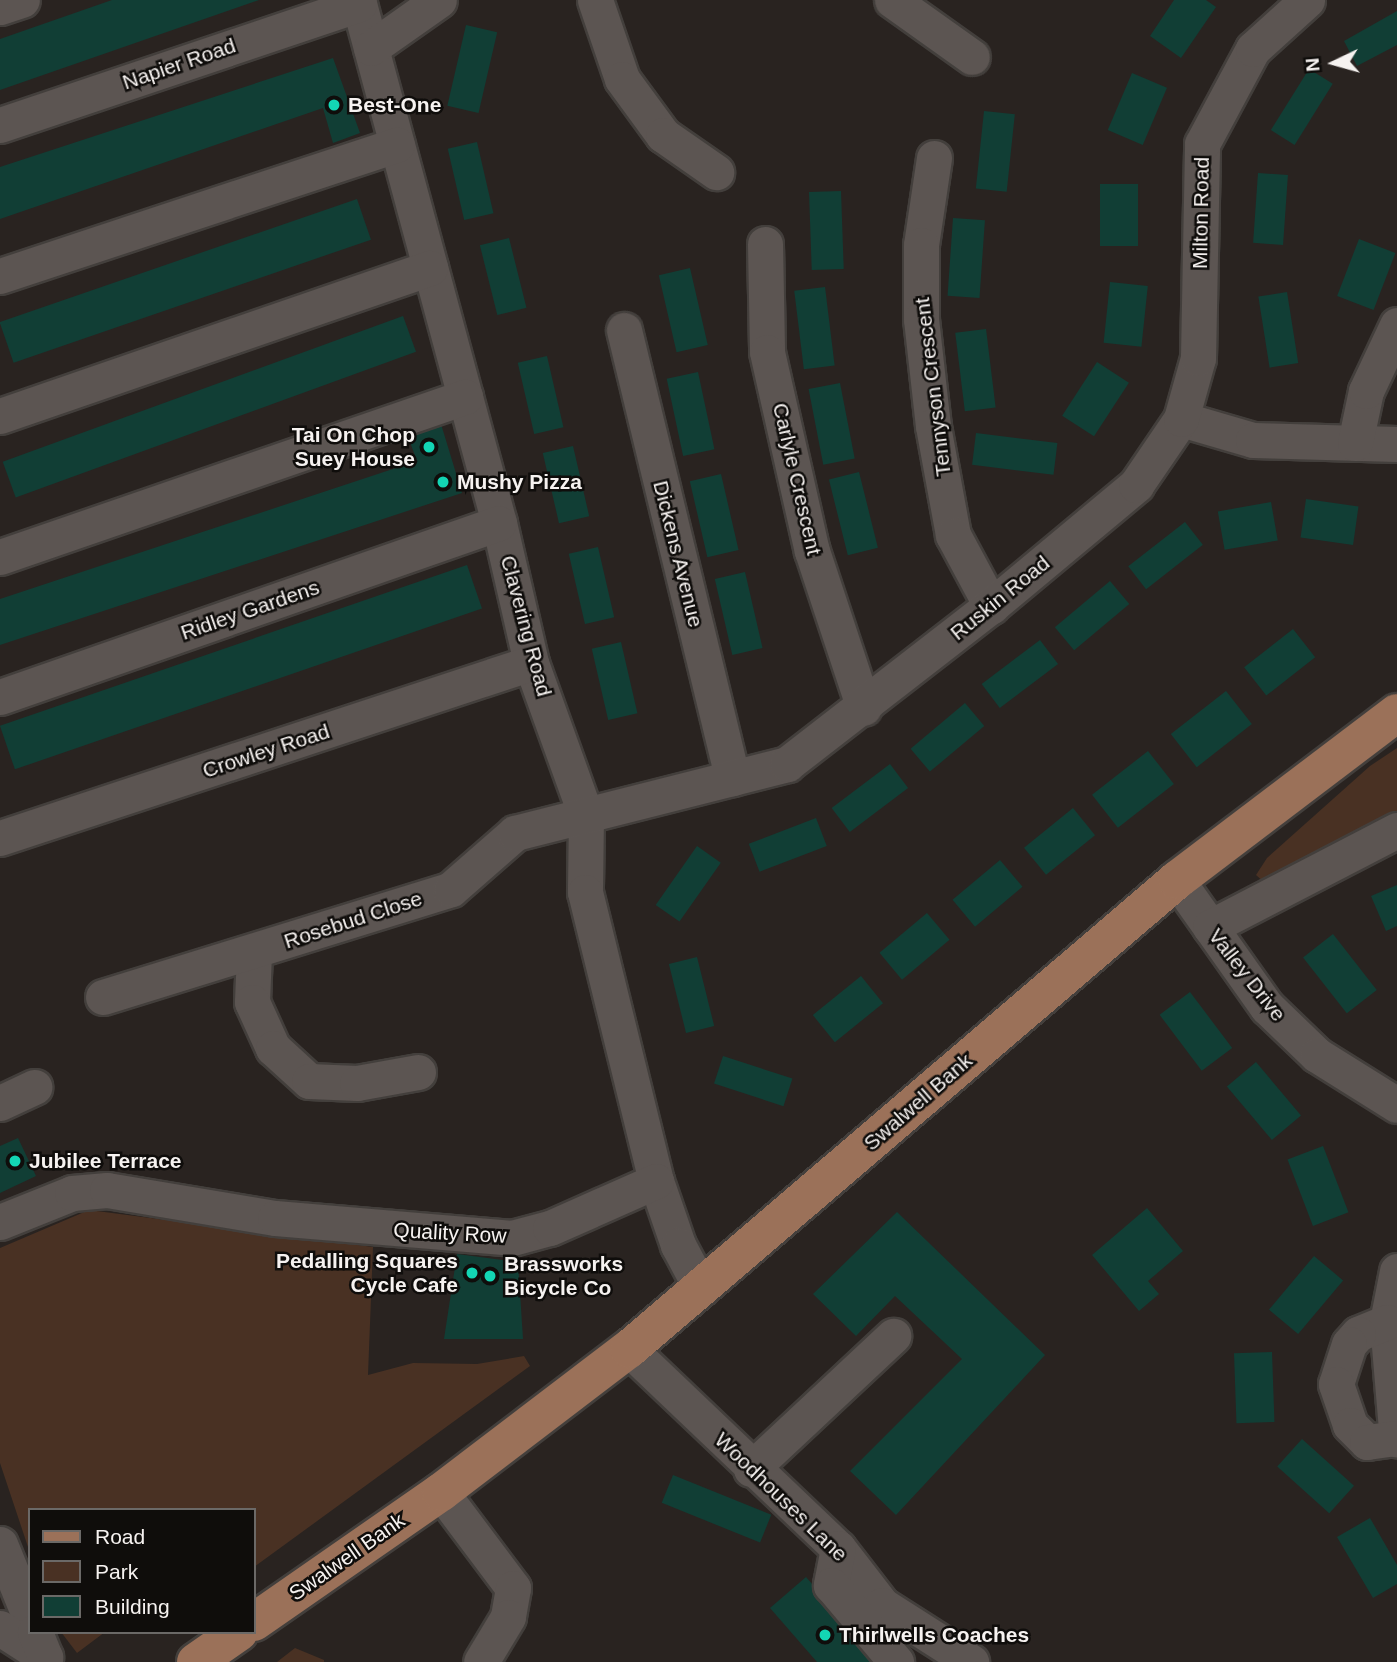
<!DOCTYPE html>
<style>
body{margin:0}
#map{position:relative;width:1397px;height:1662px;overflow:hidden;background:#292320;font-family:Arial,sans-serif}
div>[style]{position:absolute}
.green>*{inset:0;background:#493123}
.building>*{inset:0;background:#113e35;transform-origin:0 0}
.roads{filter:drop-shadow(2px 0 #433f3c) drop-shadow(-2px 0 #433f3c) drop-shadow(0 2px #433f3c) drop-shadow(0 -2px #433f3c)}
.minor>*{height:35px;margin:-17.5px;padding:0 17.5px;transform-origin:17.5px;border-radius:17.5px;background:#5c5552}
.major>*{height:38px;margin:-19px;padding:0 19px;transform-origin:19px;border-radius:19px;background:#9b7159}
.dots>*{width:19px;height:19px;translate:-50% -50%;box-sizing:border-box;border:4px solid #0f0d0b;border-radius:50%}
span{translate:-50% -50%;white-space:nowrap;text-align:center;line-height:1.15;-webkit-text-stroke:5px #0f0d0b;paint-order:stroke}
.street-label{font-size:21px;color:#f6f2f0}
.poi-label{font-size:21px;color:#f6f2f0;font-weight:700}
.left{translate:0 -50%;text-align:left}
.right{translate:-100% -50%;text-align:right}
.legend{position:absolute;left:28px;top:1508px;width:228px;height:126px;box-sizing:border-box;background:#0f0d0b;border:2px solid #6b6967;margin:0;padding:9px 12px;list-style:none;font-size:21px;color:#f6f2f0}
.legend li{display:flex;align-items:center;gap:14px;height:35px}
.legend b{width:35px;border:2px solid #6b6967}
.north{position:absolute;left:1299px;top:28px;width:70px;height:70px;-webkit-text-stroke:5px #0f0d0b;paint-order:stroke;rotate:265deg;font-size:19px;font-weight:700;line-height:28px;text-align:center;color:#f6f2f0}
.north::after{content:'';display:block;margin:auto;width:24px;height:32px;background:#f6f2f0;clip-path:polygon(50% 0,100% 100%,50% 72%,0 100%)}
</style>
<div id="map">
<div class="green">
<div style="clip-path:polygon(1397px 748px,1397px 815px,1266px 884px,1256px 875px,1267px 858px,1370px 766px)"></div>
<div style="clip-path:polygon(89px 1210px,373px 1247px,368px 1375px,413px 1363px,477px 1364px,524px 1356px,530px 1366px,254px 1567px,254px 1510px,30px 1510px,30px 1553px,0 1463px,0 1248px)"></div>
<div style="clip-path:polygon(61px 1632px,105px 1632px,77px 1653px)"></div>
<div style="clip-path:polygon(295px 1648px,324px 1660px,324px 1662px,277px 1662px)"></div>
</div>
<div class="building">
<div style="clip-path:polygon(112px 0,259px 0,0 90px,0 39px)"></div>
<div style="clip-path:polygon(1174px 0,1206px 0,1216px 7px,1181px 58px,1150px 36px)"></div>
<div style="clip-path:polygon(1397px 11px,1397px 45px,1357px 66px,1344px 41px)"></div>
<div style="left:466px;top:25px;width:32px;height:83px;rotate:13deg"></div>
<div style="clip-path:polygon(333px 58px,360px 133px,333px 143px,323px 108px,0 219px,0 167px)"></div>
<div style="left:1309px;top:69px;width:28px;height:72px;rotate:32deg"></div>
<div style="left:1132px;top:73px;width:38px;height:62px;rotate:23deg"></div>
<div style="left:984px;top:111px;width:31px;height:78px;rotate:6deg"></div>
<div style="left:477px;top:142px;width:73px;height:30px;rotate:77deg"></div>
<div style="left:1258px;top:173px;width:30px;height:70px;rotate:4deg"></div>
<div style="left:1100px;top:184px;width:38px;height:62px"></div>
<div style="left:841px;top:191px;width:78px;height:32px;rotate:88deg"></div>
<div style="left:357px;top:199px;width:43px;height:378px;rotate:71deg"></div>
<div style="left:953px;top:218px;width:32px;height:78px;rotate:4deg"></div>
<div style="left:509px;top:238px;width:72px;height:30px;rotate:76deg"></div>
<div style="left:1359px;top:239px;width:39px;height:61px;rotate:21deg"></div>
<div style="left:690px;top:268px;width:79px;height:32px;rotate:77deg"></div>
<div style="left:1110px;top:282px;width:38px;height:61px;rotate:6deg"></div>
<div style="left:825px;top:287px;width:79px;height:31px;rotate:83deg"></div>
<div style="left:1287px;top:292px;width:72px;height:29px;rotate:81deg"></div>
<div style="left:403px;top:316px;width:38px;height:426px;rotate:70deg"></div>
<div style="left:986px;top:329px;width:79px;height:31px;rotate:83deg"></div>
<div style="left:547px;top:356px;width:73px;height:30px;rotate:77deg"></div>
<div style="left:1097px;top:362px;width:38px;height:64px;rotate:33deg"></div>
<div style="left:698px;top:372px;width:79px;height:32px;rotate:78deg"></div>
<div style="left:840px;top:383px;width:77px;height:32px;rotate:79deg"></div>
<div style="clip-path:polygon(441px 424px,462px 493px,0 645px,0 599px,417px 461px,407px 434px)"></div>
<div style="left:976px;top:433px;width:82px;height:32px;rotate:7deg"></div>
<div style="left:573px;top:446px;width:72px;height:31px;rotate:77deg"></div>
<div style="left:859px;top:472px;width:78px;height:31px;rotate:76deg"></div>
<div style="left:721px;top:474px;width:78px;height:32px;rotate:77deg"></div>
<div style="left:1306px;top:499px;width:53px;height:39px;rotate:8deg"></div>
<div style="left:1271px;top:502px;width:39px;height:54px;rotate:80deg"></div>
<div style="left:1185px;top:522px;width:29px;height:72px;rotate:52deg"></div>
<div style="left:598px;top:547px;width:72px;height:30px;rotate:77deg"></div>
<div style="left:467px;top:565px;width:46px;height:494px;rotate:71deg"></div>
<div style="left:745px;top:572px;width:78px;height:31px;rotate:77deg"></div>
<div style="left:1110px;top:581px;width:30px;height:72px;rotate:50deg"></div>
<div style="left:1293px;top:629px;width:36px;height:62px;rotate:52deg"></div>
<div style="left:1040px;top:640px;width:30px;height:73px;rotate:53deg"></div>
<div style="left:621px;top:642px;width:73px;height:30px;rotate:77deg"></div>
<div style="left:1226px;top:691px;width:42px;height:70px;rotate:52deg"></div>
<div style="left:965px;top:703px;width:30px;height:71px;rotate:50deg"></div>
<div style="left:1148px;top:751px;width:42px;height:71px;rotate:52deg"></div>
<div style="left:890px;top:764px;width:30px;height:73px;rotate:53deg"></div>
<div style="left:1073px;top:808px;width:35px;height:63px;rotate:51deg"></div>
<div style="left:816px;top:818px;width:30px;height:72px;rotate:69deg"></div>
<div style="left:697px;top:846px;width:29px;height:72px;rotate:35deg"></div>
<div style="left:1000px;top:860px;width:35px;height:62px;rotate:50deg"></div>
<div style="clip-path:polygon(1397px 885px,1397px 926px,1386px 931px,1371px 896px)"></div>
<div style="left:927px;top:913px;width:35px;height:62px;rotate:50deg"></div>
<div style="left:1333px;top:934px;width:71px;height:38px;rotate:52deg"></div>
<div style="left:697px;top:957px;width:71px;height:29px;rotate:76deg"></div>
<div style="left:861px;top:976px;width:35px;height:62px;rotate:51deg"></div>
<div style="left:1190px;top:992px;width:70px;height:38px;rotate:53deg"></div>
<div style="left:723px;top:1056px;width:73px;height:29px;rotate:18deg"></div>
<div style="left:1256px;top:1062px;width:70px;height:38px;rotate:50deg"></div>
<div style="clip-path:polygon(18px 1138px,36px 1176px,0 1193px,0 1146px)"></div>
<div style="left:1323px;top:1146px;width:71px;height:38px;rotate:69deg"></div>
<div style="clip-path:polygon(1147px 1208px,1183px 1251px,1148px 1281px,1159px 1294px,1139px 1311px,1092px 1255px)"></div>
<div style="clip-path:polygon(897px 1212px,1045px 1355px,896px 1515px,850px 1471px,962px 1359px,895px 1296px,856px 1336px,813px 1294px)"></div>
<div style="clip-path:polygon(457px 1254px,518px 1262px,523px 1339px,444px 1339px)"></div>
<div style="left:1314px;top:1256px;width:38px;height:70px;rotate:40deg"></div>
<div style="left:1272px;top:1352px;width:70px;height:38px;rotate:88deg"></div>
<div style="left:1302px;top:1439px;width:70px;height:37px;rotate:42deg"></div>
<div style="left:673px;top:1475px;width:106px;height:30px;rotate:22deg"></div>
<div style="clip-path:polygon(1370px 1518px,1397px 1565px,1397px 1584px,1373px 1598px,1337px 1537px)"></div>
<div style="clip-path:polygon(806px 1577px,880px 1662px,817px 1662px,770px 1608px)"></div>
</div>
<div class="roads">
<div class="minor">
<div style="left:358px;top:0;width:542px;rotate:74.91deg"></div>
<div style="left:499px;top:523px;width:144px;rotate:77.1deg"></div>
<div style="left:531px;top:663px;width:163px;rotate:70.2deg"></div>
<div style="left:586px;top:816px;width:76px;rotate:90.8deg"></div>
<div style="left:585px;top:892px;width:298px;rotate:76.2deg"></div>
<div style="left:656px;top:1181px;width:68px;rotate:71deg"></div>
<div style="left:678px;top:1245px;width:49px;rotate:61.9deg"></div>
<div style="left:595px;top:0;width:83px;rotate:71.1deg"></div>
<div style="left:622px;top:79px;width:69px;rotate:53.8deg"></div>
<div style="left:663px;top:135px;width:65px;rotate:34.9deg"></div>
<div style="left:892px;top:0;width:98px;rotate:35.5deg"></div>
<div style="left:0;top:7px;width:23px;rotate:-18deg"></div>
<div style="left:371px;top:48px;width:83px;rotate:-35.2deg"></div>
<div style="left:0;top:125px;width:379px;rotate:-18.6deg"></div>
<div style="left:934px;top:158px;width:88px;rotate:98.5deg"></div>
<div style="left:921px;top:245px;width:74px;rotate:90deg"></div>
<div style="left:921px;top:319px;width:108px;rotate:83.6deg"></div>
<div style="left:933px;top:426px;width:111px;rotate:79.6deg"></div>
<div style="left:953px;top:535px;width:81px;rotate:61.8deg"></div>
<div style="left:765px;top:244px;width:108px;rotate:88.9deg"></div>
<div style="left:767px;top:352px;width:204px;rotate:77.3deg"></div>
<div style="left:812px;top:551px;width:165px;rotate:71.7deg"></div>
<div style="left:0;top:276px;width:418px;rotate:-18.3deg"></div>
<div style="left:624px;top:330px;width:461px;rotate:76.4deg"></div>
<div style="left:0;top:416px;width:455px;rotate:-19deg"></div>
<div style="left:1181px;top:419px;width:75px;rotate:16.3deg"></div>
<div style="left:1253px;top:440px;width:144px;rotate:1.6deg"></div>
<div style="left:1355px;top:443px;width:53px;rotate:-78.1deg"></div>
<div style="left:1366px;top:391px;width:73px;rotate:-64.8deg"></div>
<div style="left:0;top:557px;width:492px;rotate:-19deg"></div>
<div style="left:0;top:697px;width:528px;rotate:-19.22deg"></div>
<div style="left:0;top:838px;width:559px;rotate:-18.24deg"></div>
<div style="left:1177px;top:880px;width:156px;rotate:54.7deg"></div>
<div style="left:1267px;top:1007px;width:69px;rotate:43.8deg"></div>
<div style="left:1317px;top:1055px;width:94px;rotate:32deg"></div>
<div style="left:1210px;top:927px;width:211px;rotate:-27.4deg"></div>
<div style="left:254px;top:952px;width:50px;rotate:92.3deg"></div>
<div style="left:252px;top:1002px;width:51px;rotate:65.5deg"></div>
<div style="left:273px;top:1048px;width:49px;rotate:42.5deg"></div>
<div style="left:309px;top:1081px;width:48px;rotate:2.4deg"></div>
<div style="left:357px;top:1083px;width:62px;rotate:-10.2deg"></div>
<div style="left:103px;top:997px;width:364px;rotate:-17.2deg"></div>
<div style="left:451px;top:889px;width:85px;rotate:-41.2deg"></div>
<div style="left:515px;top:833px;width:281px;rotate:-14.2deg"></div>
<div style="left:787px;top:764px;width:258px;rotate:-37.8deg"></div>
<div style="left:991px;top:606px;width:189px;rotate:-39.8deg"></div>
<div style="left:1136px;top:485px;width:80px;rotate:-55.7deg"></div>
<div style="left:1181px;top:419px;width:63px;rotate:-74.4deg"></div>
<div style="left:1198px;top:358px;width:214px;rotate:-88.9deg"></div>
<div style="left:1202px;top:144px;width:108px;rotate:-61.8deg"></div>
<div style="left:1253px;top:49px;width:73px;rotate:-42.2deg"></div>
<div style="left:0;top:1103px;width:38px;rotate:-25deg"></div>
<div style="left:0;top:1222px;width:78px;rotate:-21.9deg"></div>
<div style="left:72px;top:1193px;width:35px;rotate:-5deg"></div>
<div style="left:107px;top:1190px;width:170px;rotate:9.5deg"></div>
<div style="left:275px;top:1218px;width:238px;rotate:4.8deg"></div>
<div style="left:512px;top:1238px;width:39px;rotate:-15deg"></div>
<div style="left:550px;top:1228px;width:116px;rotate:-23.9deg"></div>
<div style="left:1397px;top:1271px;width:52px;rotate:101.1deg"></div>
<div style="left:1387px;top:1322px;width:118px;rotate:85.2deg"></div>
<div style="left:1387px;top:1322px;width:31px;rotate:158deg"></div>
<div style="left:1358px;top:1334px;width:13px;rotate:132deg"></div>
<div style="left:1349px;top:1344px;width:42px;rotate:108deg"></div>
<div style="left:1336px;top:1384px;width:43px;rotate:71.1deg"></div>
<div style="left:1350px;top:1425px;width:24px;rotate:45deg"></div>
<div style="left:1367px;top:1442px;width:29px;rotate:-8deg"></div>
<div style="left:629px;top:1349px;width:289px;rotate:43.6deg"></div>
<div style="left:838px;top:1548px;width:72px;rotate:52.3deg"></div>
<div style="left:882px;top:1605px;width:106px;rotate:32.6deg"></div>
<div style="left:751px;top:1469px;width:195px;rotate:-43.1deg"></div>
<div style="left:441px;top:1492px;width:120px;rotate:53.1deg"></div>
<div style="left:513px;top:1588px;width:29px;rotate:100deg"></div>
<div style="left:508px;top:1617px;width:52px;rotate:121deg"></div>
<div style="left:0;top:1544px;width:80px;rotate:67.9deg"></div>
<div style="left:838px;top:1548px;width:38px;rotate:101deg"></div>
<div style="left:831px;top:1585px;width:101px;rotate:49.8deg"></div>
<div style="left:0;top:1628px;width:54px;rotate:32.8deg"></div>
<div style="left:45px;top:1657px;width:27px;rotate:-112deg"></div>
</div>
<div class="major">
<div style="left:254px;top:1622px;width:228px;rotate:-34.8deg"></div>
<div style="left:441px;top:1492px;width:236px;rotate:-37.3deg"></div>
<div style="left:629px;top:1349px;width:721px;rotate:-40.56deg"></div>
<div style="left:1177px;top:880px;width:276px;rotate:-37.2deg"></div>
<div style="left:196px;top:1662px;width:52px;rotate:-34.9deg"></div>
</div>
</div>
<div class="dots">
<div style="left:334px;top:105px;background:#13d5b4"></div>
<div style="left:429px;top:447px;background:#13d5b4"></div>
<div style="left:443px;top:482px;background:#13d5b4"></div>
<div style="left:15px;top:1161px;background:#13d5b4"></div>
<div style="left:472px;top:1273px;background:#13d5b4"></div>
<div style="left:490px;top:1276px;background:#13d5b4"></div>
<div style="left:825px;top:1635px;background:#13d5b4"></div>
</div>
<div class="street-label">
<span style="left:179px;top:64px;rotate:-19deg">Napier Road</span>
<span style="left:1201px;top:213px;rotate:-89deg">Milton Road</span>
<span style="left:933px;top:387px;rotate:-97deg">Tennyson Crescent</span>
<span style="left:797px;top:479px;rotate:77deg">Carlyle Crescent</span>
<span style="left:678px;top:554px;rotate:76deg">Dickens Avenue</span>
<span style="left:1000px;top:598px;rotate:-39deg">Ruskin Road</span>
<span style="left:250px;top:610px;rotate:-19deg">Ridley Gardens</span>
<span style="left:526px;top:626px;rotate:75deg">Clavering Road</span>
<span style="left:266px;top:751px;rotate:-18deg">Crowley Road</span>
<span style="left:353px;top:920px;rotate:-18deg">Rosebud Close</span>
<span style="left:1247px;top:975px;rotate:52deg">Valley Drive</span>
<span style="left:918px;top:1102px;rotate:-41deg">Swalwell Bank</span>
<span style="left:450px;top:1233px;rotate:3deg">Quality Row</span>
<span style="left:781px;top:1497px;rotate:44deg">Woodhouses Lane</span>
<span style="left:347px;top:1557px;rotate:-35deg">Swalwell Bank</span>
</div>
<div class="poi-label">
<span class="left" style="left:348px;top:105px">Best-One</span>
<span class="right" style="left:415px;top:447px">Tai On Chop<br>Suey House</span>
<span class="left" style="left:457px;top:482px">Mushy Pizza</span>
<span class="left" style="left:29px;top:1161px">Jubilee Terrace</span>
<span class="right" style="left:458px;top:1273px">Pedalling Squares<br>Cycle Cafe</span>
<span class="left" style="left:504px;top:1276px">Brassworks<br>Bicycle Co</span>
<span class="left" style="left:839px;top:1635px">Thirlwells Coaches</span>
</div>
<ul class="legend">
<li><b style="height:9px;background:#9b7159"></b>Road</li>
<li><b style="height:19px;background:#493123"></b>Park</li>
<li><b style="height:19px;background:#113e35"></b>Building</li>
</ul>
<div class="north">N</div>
</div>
